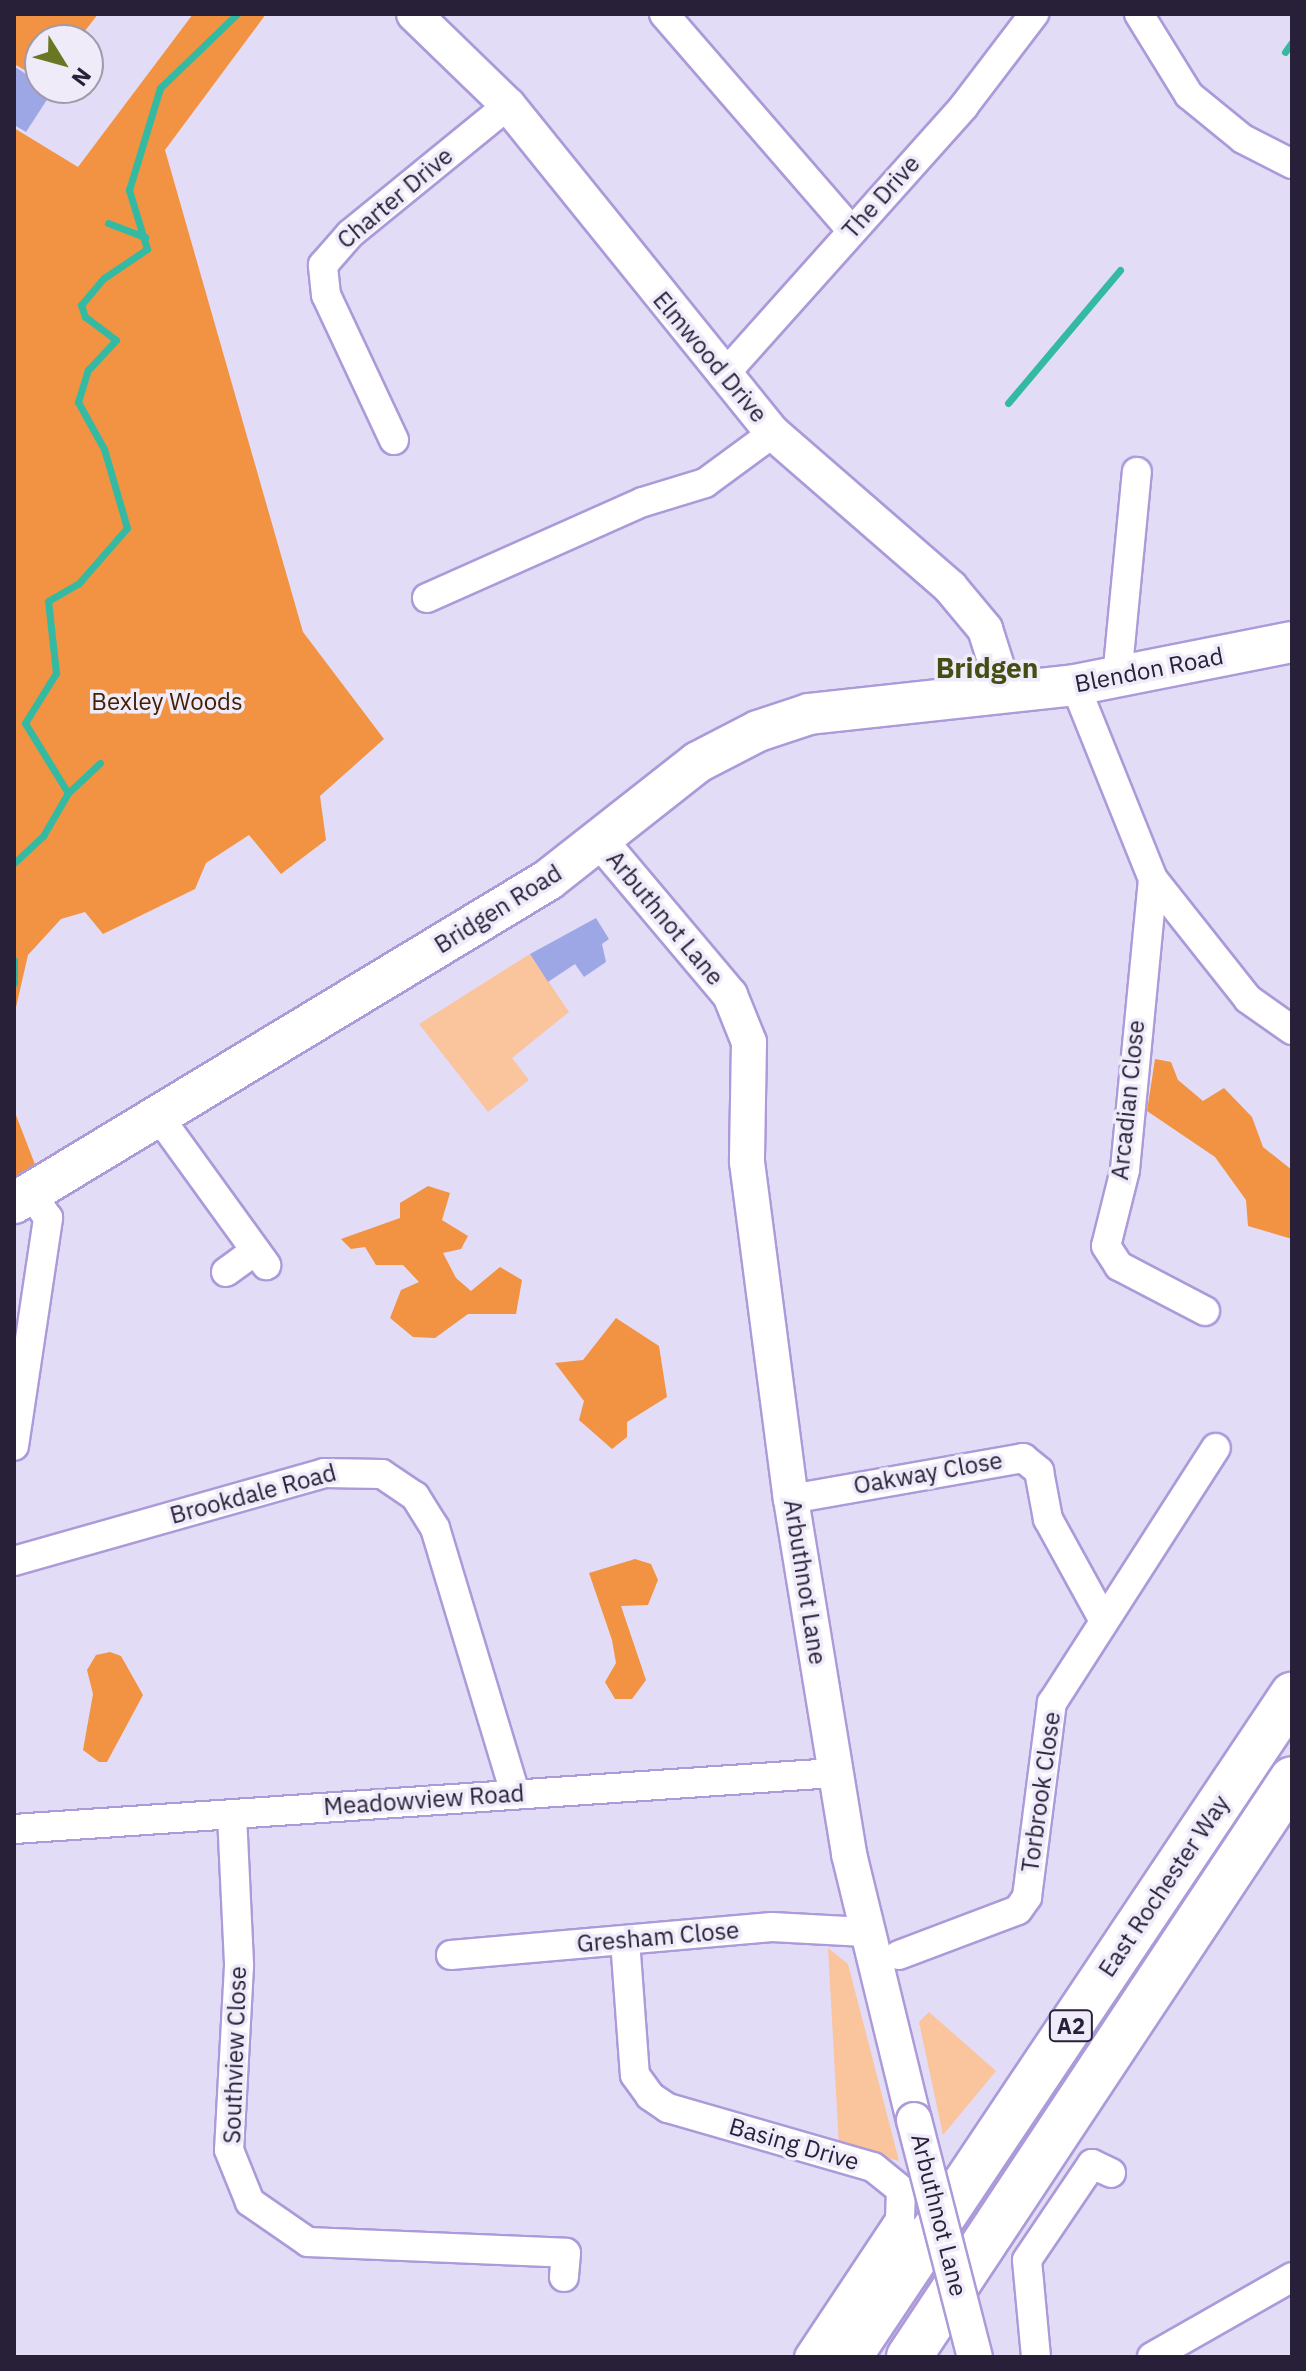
<!DOCTYPE html>
<style>
body{margin:0}
#map{position:relative;width:1306px;height:2371px;overflow:hidden;background:#e3dcf7;font-family:"IBM Plex Sans",sans-serif}
div>[style]{position:absolute}
.green>*{inset:0;background:#fac49d}
.forest>*{inset:0;background:#f19342}
.stream>*{height:7px;margin:-3.5px;padding:0 3.5px;transform-origin:3.5px;border-radius:3.5px;background:#34baa2}
.building>*{inset:0;background:#9ea7e6}
.roads{filter:drop-shadow(2px 0 #ac9ad9) drop-shadow(-2px 0 #ac9ad9) drop-shadow(0 2px #ac9ad9) drop-shadow(0 -2px #ac9ad9)}
.minor>*{height:28px;margin:-14px;padding:0 14px;transform-origin:14px;border-radius:14px;background:#fff}
.tertiary>*{height:34px;margin:-17px;padding:0 17px;transform-origin:17px;border-radius:17px;background:#fff}
.secondary>*{height:40px;margin:-20px;padding:0 20px;transform-origin:20px;border-radius:20px;background:#fff}
.trunk>*{height:44px;margin:-22px;padding:0 22px;transform-origin:22px;border-radius:22px;background:#fff}
.bridges{filter:drop-shadow(2px 0 #ac9ad9) drop-shadow(-2px 0 #ac9ad9) drop-shadow(0 2px #ac9ad9) drop-shadow(0 -2px #ac9ad9)}
.tertiary-bridge>*{height:34px;margin:-17px;padding:0 17px;transform-origin:17px;border-radius:17px;background:#fff}
span{translate:-50% -50%;white-space:nowrap;text-align:center;line-height:1.15;-webkit-text-stroke:7px #efebf9;paint-order:stroke}
.shield-label span{padding:2px 6px;background:#efebf9;border:2px solid;border-radius:6px;-webkit-text-stroke-width:0}
.shield-label{font-size:22px;color:#282039;font-weight:700}
.street-label{font-size:24px;color:#282039}
.park-label{font-size:24px;color:#431e00}
.quarter-label{font-size:28px;color:#444d13;font-weight:700}
.frame{position:absolute;inset:0;border:16px solid #282039;pointer-events:none}
.north{position:absolute;left:24px;top:24px;width:80px;height:80px;box-sizing:border-box;background:#efebf9;border:2px solid #9f9aac;border-radius:50%;rotate:127deg;font-size:22px;font-weight:700;line-height:32px;text-align:center;color:#282039}
.north::after{content:'';display:block;margin:auto;width:28px;height:36px;background:#697622;clip-path:polygon(50% 0,100% 100%,50% 72%,0 100%)}
</style>
<div id="map">
<div class="green">
<div style="clip-path:polygon(530px 954px,569px 1012px,512px 1058px,529px 1080px,488px 1112px,419px 1024px)"></div>
<div style="clip-path:polygon(828px 1948px,848px 1964px,899px 2161px,839px 2146px)"></div>
<div style="clip-path:polygon(929px 2012px,996px 2071px,943px 2135px,919px 2022px)"></div>
</div>
<div class="forest">
<div style="clip-path:polygon(14px 14px,98px 14px,78px 40px,40px 40px,40px 79px,14px 64px)"></div>
<div style="clip-path:polygon(193px 14px,266px 14px,165px 150px,303px 632px,384px 739px,320px 796px,326px 840px,281px 874px,249px 835px,206px 863px,195px 889px,103px 934px,85px 912px,61px 919px,28px 955px,14px 1016px,14px 128px,78px 167px)"></div>
<div style="clip-path:polygon(1155px 1059px,1171px 1062px,1178px 1080px,1203px 1101px,1224px 1088px,1252px 1117px,1263px 1147px,1292px 1170px,1292px 1239px,1248px 1226px,1246px 1200px,1215px 1157px,1147px 1111px)"></div>
<div style="clip-path:polygon(14px 1110px,36px 1167px,14px 1180px)"></div>
<div style="clip-path:polygon(428px 1186px,450px 1193px,442px 1220px,468px 1236px,461px 1249px,443px 1253px,456px 1278px,471px 1291px,500px 1267px,522px 1280px,516px 1314px,468px 1314px,435px 1338px,413px 1337px,390px 1318px,401px 1290px,419px 1282px,403px 1265px,376px 1265px,365px 1247px,351px 1249px,341px 1239px,400px 1218px,400px 1203px)"></div>
<div style="clip-path:polygon(616px 1318px,659px 1346px,667px 1397px,627px 1422px,627px 1437px,612px 1449px,579px 1420px,584px 1401px,555px 1363px,583px 1360px)"></div>
<div style="clip-path:polygon(635px 1559px,651px 1564px,658px 1580px,648px 1605px,621px 1606px,646px 1680px,632px 1699px,615px 1699px,605px 1682px,616px 1663px,612px 1640px,589px 1573px)"></div>
<div style="clip-path:polygon(110px 1652px,121px 1656px,143px 1695px,107px 1762px,99px 1762px,83px 1750px,93px 1694px,87px 1670px,96px 1655px)"></div>
</div>
<div class="stream">
<div style="left:1285px;top:52px;width:12px;rotate:-55deg"></div>
<div style="left:108px;top:223px;width:40px;rotate:21deg"></div>
<div style="left:1008px;top:403px;width:174px;rotate:-49.9deg"></div>
<div style="left:68px;top:793px;width:44px;rotate:-43.2deg"></div>
<div style="left:14px;top:863px;width:40px;rotate:-43deg"></div>
<div style="left:43px;top:836px;width:50px;rotate:-59.8deg"></div>
<div style="left:68px;top:793px;width:82px;rotate:-121.6deg"></div>
<div style="left:25px;top:723px;width:59px;rotate:-58.2deg"></div>
<div style="left:56px;top:673px;width:72px;rotate:-96.3deg"></div>
<div style="left:48px;top:601px;width:36px;rotate:-30deg"></div>
<div style="left:79px;top:583px;width:73px;rotate:-48.9deg"></div>
<div style="left:127px;top:528px;width:82px;rotate:-106.2deg"></div>
<div style="left:104px;top:449px;width:54px;rotate:-119deg"></div>
<div style="left:78px;top:402px;width:34px;rotate:-73deg"></div>
<div style="left:88px;top:370px;width:41px;rotate:-47deg"></div>
<div style="left:116px;top:340px;width:39px;rotate:-143deg"></div>
<div style="left:85px;top:317px;width:13px;rotate:-108deg"></div>
<div style="left:81px;top:305px;width:35px;rotate:-50deg"></div>
<div style="left:104px;top:278px;width:52px;rotate:-34deg"></div>
<div style="left:147px;top:249px;width:62px;rotate:-107deg"></div>
<div style="left:129px;top:190px;width:107px;rotate:-73.1deg"></div>
<div style="left:160px;top:88px;width:107px;rotate:-43.9deg"></div>
<div style="left:14px;top:960px;width:23px;rotate:90deg"></div>
</div>
<div class="building">
<div style="clip-path:polygon(14px 66px,52px 92px,26px 132px,14px 125px)"></div>
<div style="clip-path:polygon(596px 918px,609px 939px,602px 944px,606px 962px,584px 977px,575px 964px,548px 982px,530px 954px)"></div>
</div>
<div class="roads">
<div class="minor">
<div style="left:664px;top:14px;width:286px;rotate:49.1deg"></div>
<div style="left:1139px;top:14px;width:95px;rotate:58.3deg"></div>
<div style="left:1189px;top:95px;width:70px;rotate:39.2deg"></div>
<div style="left:1243px;top:139px;width:55px;rotate:27deg"></div>
<div style="left:723px;top:376px;width:362px;rotate:-48.2deg"></div>
<div style="left:964px;top:106px;width:116px;rotate:-52.7deg"></div>
<div style="left:394px;top:440px;width:160px;rotate:-115.1deg"></div>
<div style="left:326px;top:295px;width:30px;rotate:-96deg"></div>
<div style="left:323px;top:265px;width:41px;rotate:-48.9deg"></div>
<div style="left:350px;top:234px;width:204px;rotate:-39.2deg"></div>
<div style="left:427px;top:598px;width:236px;rotate:-24deg"></div>
<div style="left:643px;top:502px;width:65px;rotate:-17deg"></div>
<div style="left:705px;top:483px;width:84px;rotate:-36.3deg"></div>
<div style="left:1117px;top:678px;width:207px;rotate:-84.5deg"></div>
<div style="left:1075px;top:685px;width:209px;rotate:68.1deg"></div>
<div style="left:1153px;top:879px;width:153px;rotate:51.6deg"></div>
<div style="left:1248px;top:999px;width:54px;rotate:35.2deg"></div>
<div style="left:1153px;top:879px;width:292px;rotate:95.5deg"></div>
<div style="left:1125px;top:1170px;width:78px;rotate:104deg"></div>
<div style="left:1106px;top:1246px;width:24px;rotate:57deg"></div>
<div style="left:1119px;top:1266px;width:97px;rotate:27.6deg"></div>
<div style="left:159px;top:1117px;width:183px;rotate:54.1deg"></div>
<div style="left:226px;top:1272px;width:36px;rotate:-36deg"></div>
<div style="left:14px;top:1446px;width:231px;rotate:-81.5deg"></div>
<div style="left:48px;top:1218px;width:30px;rotate:-124deg"></div>
<div style="left:791px;top:1499px;width:236px;rotate:-10deg"></div>
<div style="left:1023px;top:1458px;width:21px;rotate:39deg"></div>
<div style="left:1039px;top:1471px;width:49px;rotate:79.4deg"></div>
<div style="left:1048px;top:1519px;width:116px;rotate:61.2deg"></div>
<div style="left:14px;top:1561px;width:322px;rotate:-15.8deg"></div>
<div style="left:324px;top:1473px;width:58px;rotate:1deg"></div>
<div style="left:382px;top:1474px;width:40px;rotate:34deg"></div>
<div style="left:415px;top:1496px;width:38px;rotate:58deg"></div>
<div style="left:435px;top:1528px;width:277px;rotate:73.2deg"></div>
<div style="left:232px;top:1815px;width:151px;rotate:87.3deg"></div>
<div style="left:239px;top:1966px;width:184px;rotate:93.1deg"></div>
<div style="left:229px;top:2150px;width:56px;rotate:68deg"></div>
<div style="left:250px;top:2202px;width:70px;rotate:34.6deg"></div>
<div style="left:308px;top:2242px;width:258px;rotate:2.4deg"></div>
<div style="left:566px;top:2253px;width:24px;rotate:95deg"></div>
<div style="left:14px;top:1829px;width:822px;rotate:-3.91deg"></div>
<div style="left:625px;top:1940px;width:135px;rotate:85.8deg"></div>
<div style="left:635px;top:2075px;width:26px;rotate:54deg"></div>
<div style="left:650px;top:2096px;width:22px;rotate:34deg"></div>
<div style="left:668px;top:2108px;width:213px;rotate:16.1deg"></div>
<div style="left:873px;top:2167px;width:36px;rotate:39deg"></div>
<div style="left:901px;top:2190px;width:30px;rotate:92deg"></div>
<div style="left:900px;top:2220px;width:164px;rotate:123.6deg"></div>
<div style="left:451px;top:1955px;width:322px;rotate:-5deg"></div>
<div style="left:772px;top:1927px;width:93px;rotate:3.1deg"></div>
<div style="left:899px;top:1955px;width:127px;rotate:-20.7deg"></div>
<div style="left:1018px;top:1910px;width:16px;rotate:-55deg"></div>
<div style="left:1027px;top:1897px;width:196px;rotate:-82.7deg"></div>
<div style="left:1052px;top:1703px;width:303px;rotate:-57.3deg"></div>
<div style="left:1036px;top:2357px;width:97px;rotate:-95.3deg"></div>
<div style="left:1027px;top:2260px;width:116px;rotate:-55.9deg"></div>
<div style="left:1092px;top:2164px;width:21px;rotate:25deg"></div>
<div style="left:1152px;top:2357px;width:161px;rotate:-29.7deg"></div>
</div>
<div class="tertiary">
<div style="left:414px;top:14px;width:131px;rotate:44.1deg"></div>
<div style="left:508px;top:105px;width:422px;rotate:51.1deg"></div>
<div style="left:773px;top:433px;width:235px;rotate:41deg"></div>
<div style="left:950px;top:587px;width:55px;rotate:50.2deg"></div>
<div style="left:985px;top:629px;width:66px;rotate:72.4deg"></div>
<div style="left:602px;top:843px;width:199px;rotate:49.9deg"></div>
<div style="left:730px;top:995px;width:51px;rotate:68deg"></div>
<div style="left:749px;top:1042px;width:120px;rotate:91deg"></div>
<div style="left:747px;top:1162px;width:340px;rotate:82.6deg"></div>
<div style="left:791px;top:1499px;width:360px;rotate:80.7deg"></div>
<div style="left:849px;top:1854px;width:274px;rotate:76.3deg"></div>
</div>
<div class="secondary">
<div style="left:14px;top:1203px;width:624px;rotate:-31.17deg"></div>
<div style="left:548px;top:880px;width:191px;rotate:-38.2deg"></div>
<div style="left:698px;top:762px;width:68px;rotate:-27.3deg"></div>
<div style="left:758px;top:731px;width:54px;rotate:-18.4deg"></div>
<div style="left:809px;top:714px;width:268px;rotate:-6.2deg"></div>
<div style="left:1075px;top:685px;width:221px;rotate:-11.2deg"></div>
</div>
<div class="trunk">
<div style="left:849px;top:2357px;width:797px;rotate:-56.21deg"></div>
<div style="left:909px;top:2357px;width:693px;rotate:-56.47deg"></div>
</div>
</div>
<div class="bridges">
<div class="tertiary-bridge">
<div style="left:914px;top:2120px;width:245px;rotate:75.6deg"></div>
</div>
</div>
<div class="shield-label">
<span style="left:1071px;top:2026px">A2</span>
</div>
<div class="street-label">
<span style="left:881px;top:197px;rotate:-48deg">The Drive</span>
<span style="left:395px;top:198px;rotate:-40deg">Charter Drive</span>
<span style="left:710px;top:357px;rotate:50deg">Elmwood Drive</span>
<span style="left:1149px;top:670px;rotate:-11deg">Blendon Road</span>
<span style="left:498px;top:909px;rotate:-32deg">Bridgen Road</span>
<span style="left:665px;top:918px;rotate:50deg">Arbuthnot Lane</span>
<span style="left:1128px;top:1100px;rotate:-84deg">Arcadian Close</span>
<span style="left:928px;top:1473px;rotate:-10deg">Oakway Close</span>
<span style="left:253px;top:1494px;rotate:-15deg">Brookdale Road</span>
<span style="left:805px;top:1582px;rotate:81deg">Arbuthnot Lane</span>
<span style="left:1041px;top:1792px;rotate:-82deg">Torbrook Close</span>
<span style="left:424px;top:1800px;rotate:-4deg">Meadowview Road</span>
<span style="left:1164px;top:1886px;rotate:-56deg">East Rochester Way</span>
<span style="left:658px;top:1937px;rotate:-5deg">Gresham Close</span>
<span style="left:235px;top:2055px;rotate:-88deg">Southview Close</span>
<span style="left:794px;top:2144px;rotate:16deg">Basing Drive</span>
<span style="left:939px;top:2215px;rotate:76deg">Arbuthnot Lane</span>
</div>
<div class="park-label">
<span style="left:167px;top:702px">Bexley Woods</span>
</div>
<div class="quarter-label">
<span style="left:987px;top:668px">Bridgen</span>
</div>
<div class="frame"></div>
<div class="north">N</div>
</div>
